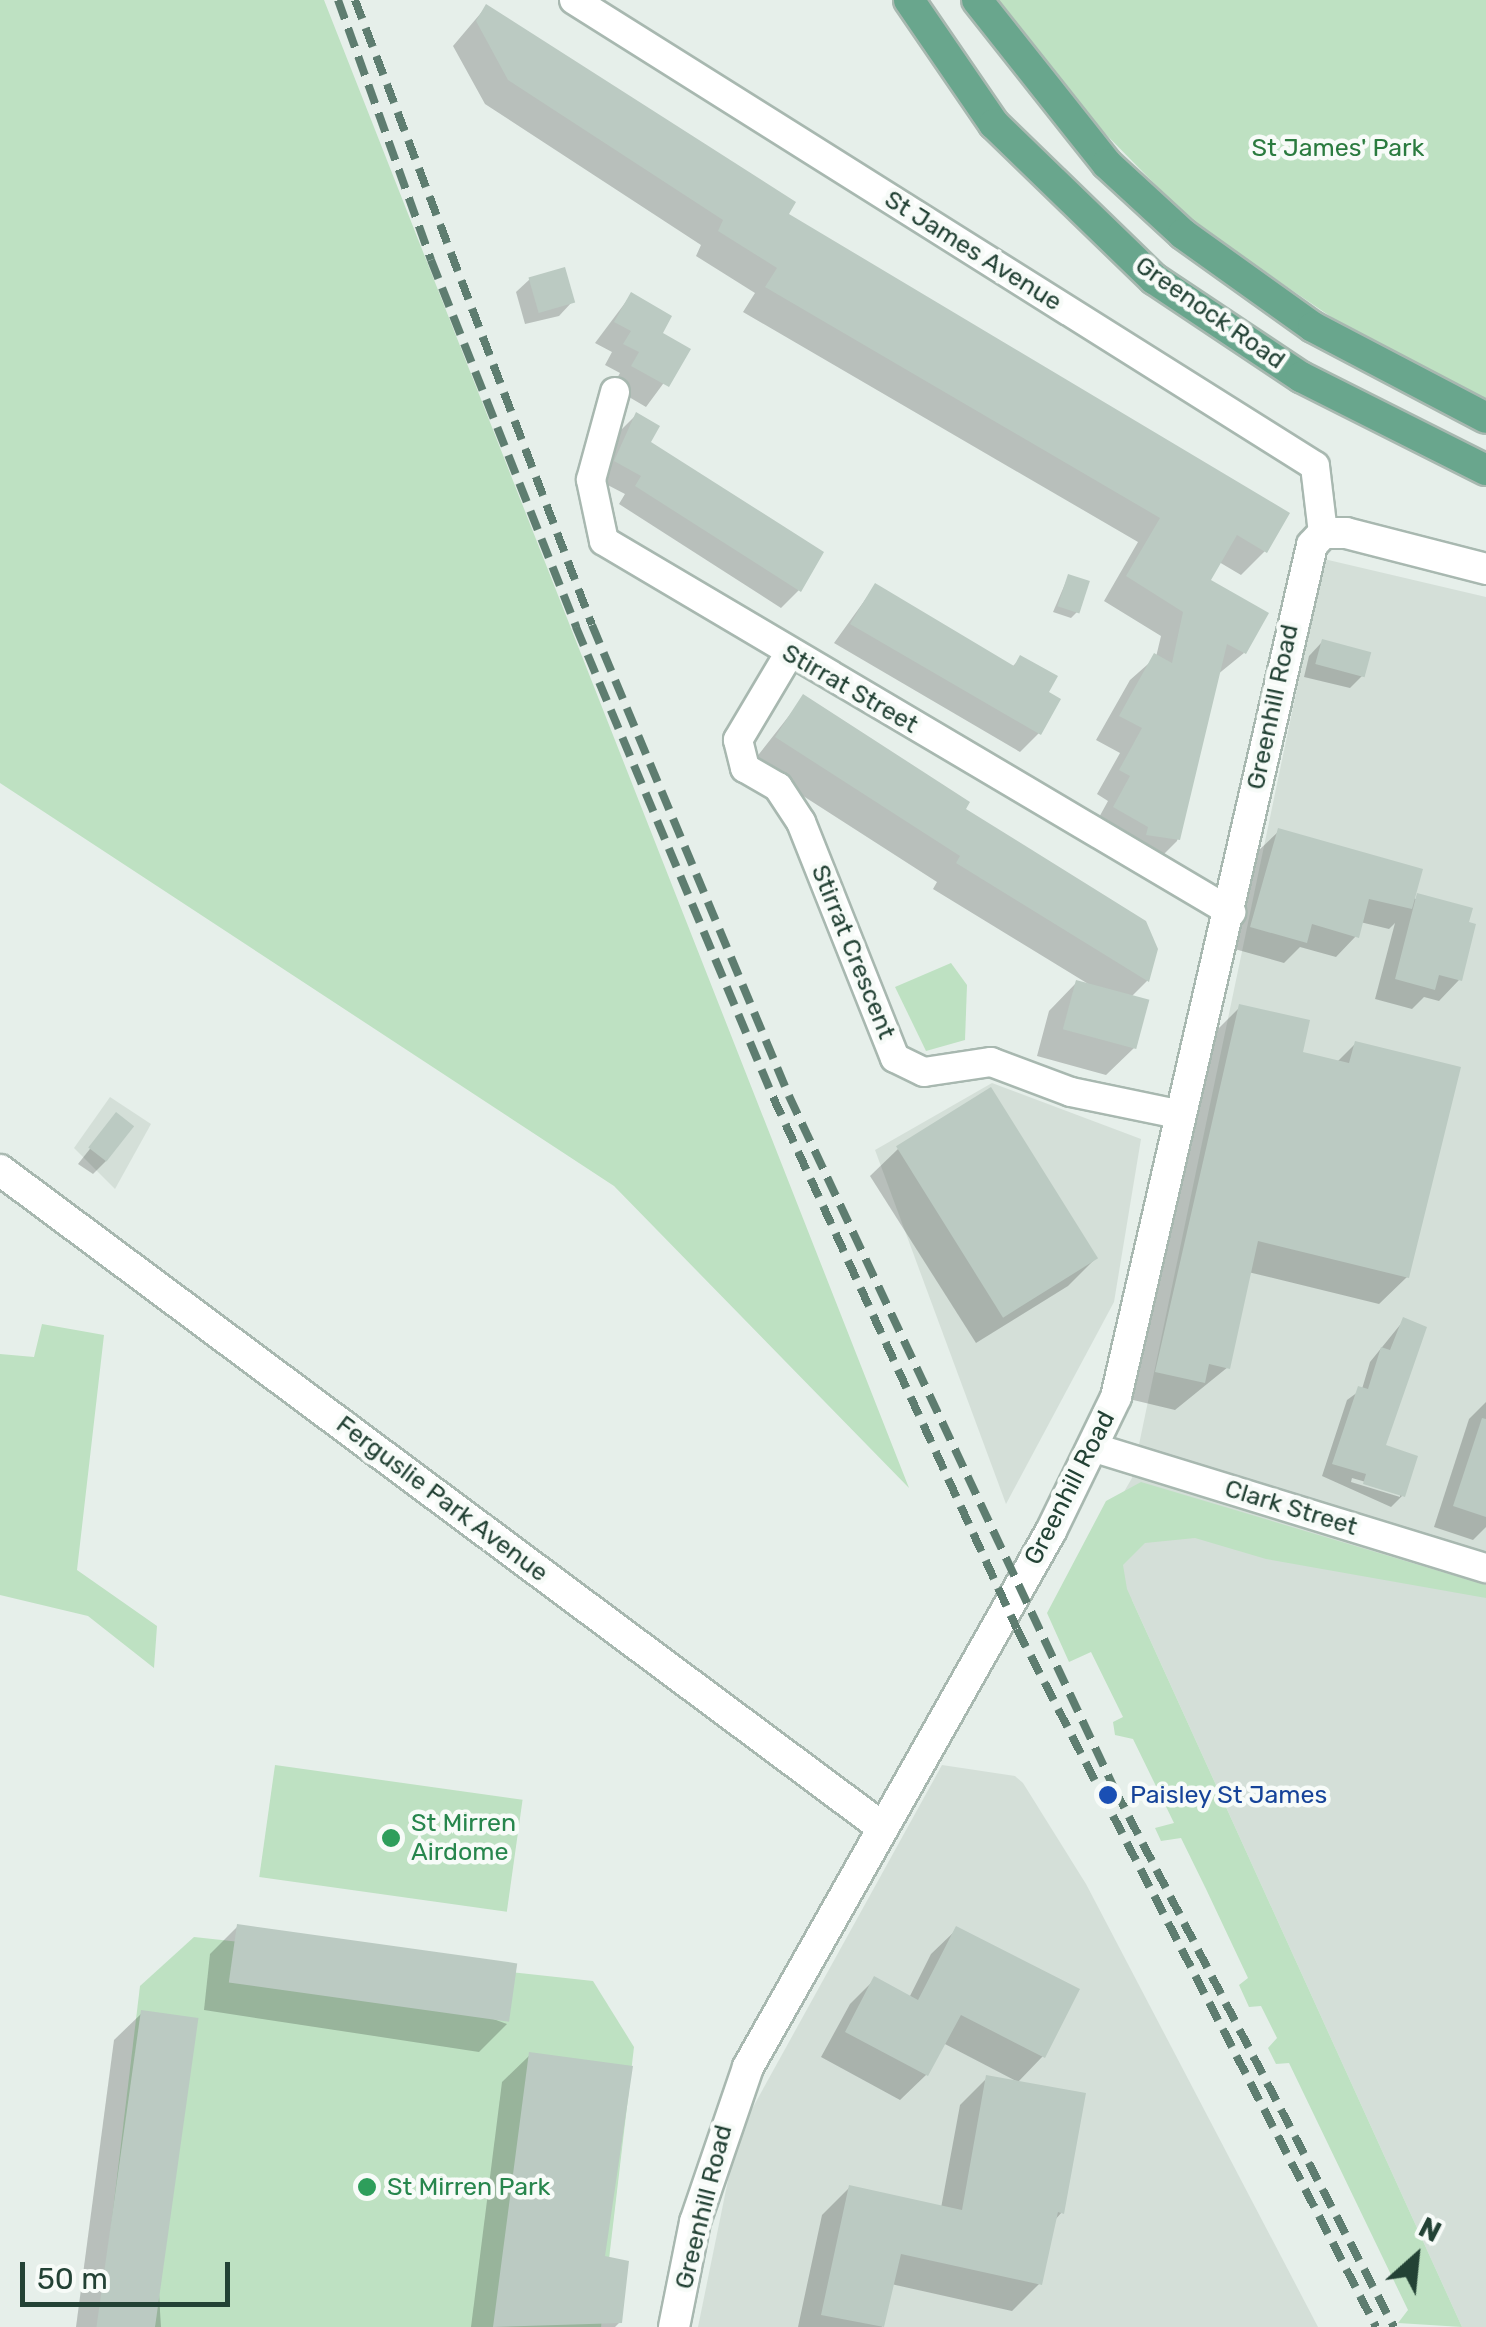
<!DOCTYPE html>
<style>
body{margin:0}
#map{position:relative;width:1486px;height:2327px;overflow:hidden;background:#e6efea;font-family:Rubik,sans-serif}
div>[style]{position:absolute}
.built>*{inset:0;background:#d4dfd8}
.green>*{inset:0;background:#bee1c2;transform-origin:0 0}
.shadow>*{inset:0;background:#0003}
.building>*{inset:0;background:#bbcac2;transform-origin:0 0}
.roads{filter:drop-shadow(2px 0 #a8b8b0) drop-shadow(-2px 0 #a8b8b0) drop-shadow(0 2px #a8b8b0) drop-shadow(0 -2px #a8b8b0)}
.minor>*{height:28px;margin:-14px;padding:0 14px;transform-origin:14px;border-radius:14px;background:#fff}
.tertiary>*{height:30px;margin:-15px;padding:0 15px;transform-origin:15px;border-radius:15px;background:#fff}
.primary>*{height:30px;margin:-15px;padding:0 15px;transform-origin:15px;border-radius:15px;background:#69a68d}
.rail>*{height:8px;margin-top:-4px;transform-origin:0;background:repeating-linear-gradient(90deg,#5e7d70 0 20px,transparent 0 30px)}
.dots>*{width:28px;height:28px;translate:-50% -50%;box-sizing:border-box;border:5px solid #f7fbf8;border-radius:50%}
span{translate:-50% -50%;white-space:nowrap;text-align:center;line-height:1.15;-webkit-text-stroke:9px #f7fbf8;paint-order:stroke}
.park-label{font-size:25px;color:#2b7b3f}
.street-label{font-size:25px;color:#234235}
.transit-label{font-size:25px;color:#164399}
.left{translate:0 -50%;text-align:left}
.leisure-label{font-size:25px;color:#27864d}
.north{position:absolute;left:1366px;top:2207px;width:100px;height:100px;-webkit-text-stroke:8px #f7fbf8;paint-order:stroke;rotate:27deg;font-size:28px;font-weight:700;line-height:40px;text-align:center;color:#234235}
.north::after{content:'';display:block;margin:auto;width:35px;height:45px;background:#234235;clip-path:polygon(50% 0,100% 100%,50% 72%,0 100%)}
.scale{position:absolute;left:20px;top:2262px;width:210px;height:45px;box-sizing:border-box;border:5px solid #234235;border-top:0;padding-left:12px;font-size:30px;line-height:35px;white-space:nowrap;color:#234235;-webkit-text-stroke:8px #f7fbf8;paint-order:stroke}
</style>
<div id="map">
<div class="built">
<div style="clip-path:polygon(1324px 559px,1486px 597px,1486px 2327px,1462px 2327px,1132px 1600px,1078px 1571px,1132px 1478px)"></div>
<div style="clip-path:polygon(992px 1083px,1141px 1139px,1114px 1302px,1006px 1504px,875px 1150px)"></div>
<div style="clip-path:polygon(110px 1097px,151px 1124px,115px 1189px,74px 1148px)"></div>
<div style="clip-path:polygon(942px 1765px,1015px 1776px,1023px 1783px,1086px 1884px,1318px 2327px,698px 2327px,737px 2136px)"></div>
</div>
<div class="green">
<div style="clip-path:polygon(0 0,324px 0,909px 1488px,614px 1186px,0 783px)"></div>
<div style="clip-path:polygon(994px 0,1486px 0,1486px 399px,1381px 351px,1192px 222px,1082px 110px)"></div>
<div style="clip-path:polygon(951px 963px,967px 985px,965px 1040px,926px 1051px,895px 987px)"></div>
<div style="clip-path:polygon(42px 1324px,104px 1335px,77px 1570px,157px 1626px,154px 1668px,88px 1616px,0 1595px,0 1354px,34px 1357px)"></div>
<div style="clip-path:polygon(1141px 1482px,1486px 1585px,1486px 1598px,1266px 1559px,1195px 1538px,1145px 1543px,1123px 1565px,1127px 1589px,1462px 2327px,1398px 2323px,1408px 2310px,1289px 2063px,1276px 2064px,1268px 2048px,1277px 2038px,1261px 2006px,1249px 2007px,1239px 1985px,1248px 1978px,1206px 1889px,1181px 1838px,1161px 1841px,1155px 1828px,1174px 1823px,1133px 1739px,1115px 1735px,1113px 1722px,1123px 1717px,1091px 1652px,1069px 1662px,1047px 1613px,1106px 1501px)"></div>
<div style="left:275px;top:1765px;width:250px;height:113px;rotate:8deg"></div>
<div style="clip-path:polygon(194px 1937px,593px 1981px,634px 2047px,601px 2327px,99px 2327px,140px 1986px)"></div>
</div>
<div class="shadow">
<div style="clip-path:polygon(486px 7px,1265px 551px,1241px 575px,1219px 562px,1208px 581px,1244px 653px,1217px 675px,1177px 841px,1153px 865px,1091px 832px,1108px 801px,1097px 794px,1120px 753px,1096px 740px,1130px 680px,1156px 657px,1161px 636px,1104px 601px,1138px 542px,743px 312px,755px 293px,696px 256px,701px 245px,485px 104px,453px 46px)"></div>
<div style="clip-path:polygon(530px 279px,572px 302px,559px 316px,525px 324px,516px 292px)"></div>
<div style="clip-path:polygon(631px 295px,659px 334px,688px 350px,646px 407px,612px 387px,620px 373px,605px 365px,612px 352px,595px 343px)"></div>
<div style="clip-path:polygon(636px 415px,648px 443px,799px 590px,781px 608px,619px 504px,625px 494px,598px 480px,619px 432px)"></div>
<div style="clip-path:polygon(1068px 577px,1077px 612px,1071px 618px,1053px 612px)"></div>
<div style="clip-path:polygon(875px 586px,1011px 668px,1021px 658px,1045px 693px,1039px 733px,1020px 752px,834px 643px)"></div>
<div style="clip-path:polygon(1322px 642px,1363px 675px,1350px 688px,1304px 677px,1309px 656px)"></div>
<div style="clip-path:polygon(803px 698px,1156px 949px,1147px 981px,1130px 998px,1134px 1048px,1106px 1075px,1037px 1056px,1049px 1011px,1076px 983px,1090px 985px,933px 889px,937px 882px,752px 763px)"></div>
<div style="clip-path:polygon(1279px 831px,1466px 924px,1459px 980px,1439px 1001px,1424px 997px,1412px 1009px,1375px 999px,1395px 923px,1389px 929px,1360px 922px,1356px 936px,1336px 957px,1300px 947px,1284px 963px,1231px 948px,1258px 851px)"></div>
<div style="clip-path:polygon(1240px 1007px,1301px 1054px,1336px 1063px,1355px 1044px,1407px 1277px,1379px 1304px,1248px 1272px,1228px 1367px,1175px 1410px,1129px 1399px,1213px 1034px)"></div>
<div style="clip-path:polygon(116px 1116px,106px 1161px,93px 1174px,78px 1164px)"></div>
<div style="clip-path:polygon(898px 1149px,1096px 1258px,1068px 1286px,976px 1343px,870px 1176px)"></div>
<div style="clip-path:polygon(evenodd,1404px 1320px,1383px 1447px,1403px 1495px,1391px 1507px,1322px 1476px,1347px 1400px,1362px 1389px,1370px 1362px,1404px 1320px,1352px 1478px,1400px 1492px,1400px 1497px,1351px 1482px,1352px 1478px)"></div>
<div style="clip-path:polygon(1486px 1402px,1486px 1527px,1473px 1540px,1434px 1527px,1469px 1419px)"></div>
<div style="clip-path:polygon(238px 1926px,507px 2024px,479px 2052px,204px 2010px,210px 1954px)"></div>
<div style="clip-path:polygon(957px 1929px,1043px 2056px,1018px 2082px,943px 2043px,926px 2075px,900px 2100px,821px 2057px,850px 2004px,875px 1979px,909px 1998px,931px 1954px)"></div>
<div style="clip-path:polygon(142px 2013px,161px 2327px,76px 2327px,114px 2040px)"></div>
<div style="clip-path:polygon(530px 2055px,602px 2257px,620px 2322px,615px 2327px,471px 2327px,502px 2082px)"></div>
<div style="clip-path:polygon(987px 2078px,1062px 2212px,1054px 2221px,1040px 2283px,1012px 2311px,891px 2284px,882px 2327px,798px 2327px,822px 2215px,850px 2187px,941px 2208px,960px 2105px)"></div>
</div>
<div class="building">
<div style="clip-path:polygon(486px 4px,796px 202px,789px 214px,1290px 513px,1267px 553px,1237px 535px,1211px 580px,1269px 613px,1246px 654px,1227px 644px,1180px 840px,1146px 835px,1148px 827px,1113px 807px,1130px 776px,1119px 770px,1142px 728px,1119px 716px,1154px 653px,1172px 663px,1183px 612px,1126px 576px,1160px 518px,765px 287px,777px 268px,718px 231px,723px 220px,508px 80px,476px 21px)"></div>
<div style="left:565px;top:267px;width:37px;height:38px;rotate:74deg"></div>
<div style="clip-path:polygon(631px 292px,672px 316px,663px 333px,691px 349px,669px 387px,631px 366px,639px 352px,623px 344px,631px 331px,614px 322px)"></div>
<div style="clip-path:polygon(636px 412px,660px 426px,651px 442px,824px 552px,801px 592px,635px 486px,641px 476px,614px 461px)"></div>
<div style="left:1068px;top:574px;width:23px;height:34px;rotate:18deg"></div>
<div style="clip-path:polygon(875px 583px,1014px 666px,1020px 655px,1058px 676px,1049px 692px,1061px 699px,1041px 735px,850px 624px)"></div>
<div style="left:1322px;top:639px;width:51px;height:26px;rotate:15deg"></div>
<div style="clip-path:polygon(803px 694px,970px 802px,966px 809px,1146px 921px,1158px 949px,1149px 982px,956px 863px,960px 856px,775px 737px)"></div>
<div style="clip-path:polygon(1278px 828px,1423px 869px,1412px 909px,1369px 899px,1359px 938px,1312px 924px,1307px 943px,1250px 927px)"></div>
<div style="clip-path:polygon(1417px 893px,1473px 908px,1469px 922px,1476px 924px,1462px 981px,1439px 975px,1435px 990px,1395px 979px)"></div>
<div style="left:1076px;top:980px;width:76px;height:51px;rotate:15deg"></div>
<div style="clip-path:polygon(1239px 1004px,1310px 1020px,1303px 1052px,1349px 1063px,1355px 1041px,1461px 1067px,1409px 1278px,1258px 1241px,1230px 1369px,1209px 1364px,1205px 1383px,1155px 1372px)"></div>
<div style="left:991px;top:1087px;width:202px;height:112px;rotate:58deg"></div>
<div style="left:116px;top:1112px;width:23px;height:45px;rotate:38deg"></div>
<div style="clip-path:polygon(1403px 1317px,1427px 1327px,1386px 1445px,1418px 1456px,1405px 1497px,1363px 1484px,1366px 1474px,1332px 1464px,1358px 1386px,1368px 1389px,1381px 1347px,1390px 1350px)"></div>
<div style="clip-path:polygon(1482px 1418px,1486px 1419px,1486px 1517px,1453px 1506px)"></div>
<div style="left:237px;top:1924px;width:283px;height:59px;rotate:8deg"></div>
<div style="clip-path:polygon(956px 1926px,1080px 1989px,1045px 2058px,961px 2015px,928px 2076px,845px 2032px,874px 1976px,918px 2000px)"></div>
<div style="left:141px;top:2010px;width:58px;height:320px;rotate:8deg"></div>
<div style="clip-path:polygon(529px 2052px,633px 2066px,605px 2256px,629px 2261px,622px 2323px,493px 2327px)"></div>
<div style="clip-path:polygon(986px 2075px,1086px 2093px,1064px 2214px,1058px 2212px,1042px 2285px,901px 2254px,884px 2327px,821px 2315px,849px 2185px,962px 2210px)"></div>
</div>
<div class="roads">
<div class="minor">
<div style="left:574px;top:0;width:875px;rotate:32.16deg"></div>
<div style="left:1315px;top:466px;width:67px;rotate:83.2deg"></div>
<div style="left:615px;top:392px;width:91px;rotate:105.3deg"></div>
<div style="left:591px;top:480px;width:62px;rotate:78deg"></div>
<div style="left:604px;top:541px;width:729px;rotate:30.61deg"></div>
<div style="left:789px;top:654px;width:100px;rotate:120.7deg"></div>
<div style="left:738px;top:740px;width:29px;rotate:76deg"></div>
<div style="left:745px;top:768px;width:38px;rotate:30deg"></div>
<div style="left:778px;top:787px;width:42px;rotate:56.7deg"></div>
<div style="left:801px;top:822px;width:254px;rotate:68.3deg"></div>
<div style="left:895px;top:1058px;width:32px;rotate:26deg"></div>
<div style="left:924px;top:1072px;width:68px;rotate:-8.5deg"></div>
<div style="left:991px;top:1062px;width:85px;rotate:20.6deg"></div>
<div style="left:1071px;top:1092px;width:108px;rotate:11.7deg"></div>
<div style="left:1095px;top:1448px;width:409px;rotate:17.1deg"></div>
</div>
<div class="tertiary">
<div style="left:0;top:1170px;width:1101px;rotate:36.69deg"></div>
<div style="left:674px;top:2327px;width:107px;rotate:-78.7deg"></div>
<div style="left:695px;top:2222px;width:164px;rotate:-71.1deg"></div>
<div style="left:748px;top:2067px;width:616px;rotate:-60.52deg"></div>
<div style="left:1051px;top:1531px;width:149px;rotate:-64.1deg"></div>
<div style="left:1116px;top:1397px;width:874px;rotate:-77.04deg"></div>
<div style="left:1312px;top:545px;width:16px;rotate:-47deg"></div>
<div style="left:1323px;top:533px;width:23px"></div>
<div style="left:1346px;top:533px;width:145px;rotate:14.4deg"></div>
</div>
<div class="primary">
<div style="left:909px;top:0;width:150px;rotate:55.6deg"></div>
<div style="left:994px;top:124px;width:223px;rotate:44.1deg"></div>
<div style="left:1154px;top:279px;width:177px;rotate:33.7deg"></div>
<div style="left:1301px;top:377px;width:207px;rotate:26.7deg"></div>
<div style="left:977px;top:0;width:209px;rotate:51.6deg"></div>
<div style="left:1107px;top:164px;width:103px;rotate:42.6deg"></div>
<div style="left:1183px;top:234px;width:160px;rotate:35.6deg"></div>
<div style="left:1313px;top:327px;width:195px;rotate:27.7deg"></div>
</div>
</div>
<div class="rail">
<div style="left:338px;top:0;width:276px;rotate:70.3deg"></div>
<div style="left:431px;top:260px;width:395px;rotate:68.4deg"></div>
<div style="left:576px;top:627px;width:510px;rotate:67.26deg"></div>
<div style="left:773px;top:1097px;width:585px;rotate:65.36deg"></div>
<div style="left:1017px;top:1629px;width:785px;rotate:62.78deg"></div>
<div style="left:355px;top:0;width:668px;rotate:69.23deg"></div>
<div style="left:592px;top:625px;width:511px;rotate:67.3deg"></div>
<div style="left:789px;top:1096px;width:767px;rotate:64.84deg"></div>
<div style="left:1115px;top:1790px;width:605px;rotate:62.55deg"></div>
</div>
<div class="dots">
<div style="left:1108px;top:1795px;background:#1a4fb4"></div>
<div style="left:391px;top:1838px;background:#2e9e5b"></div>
<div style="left:367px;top:2187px;background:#2e9e5b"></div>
</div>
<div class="park-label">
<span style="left:1338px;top:148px">St James' Park</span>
</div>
<div class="street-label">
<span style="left:973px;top:251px;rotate:32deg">St James Avenue</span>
<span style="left:1210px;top:313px;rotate:35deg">Greenock Road</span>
<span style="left:850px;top:689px;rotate:30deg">Stirrat Street</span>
<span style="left:1273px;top:707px;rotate:-78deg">Greenhill Road</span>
<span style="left:853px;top:952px;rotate:68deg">Stirrat Crescent</span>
<span style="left:1070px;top:1488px;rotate:-63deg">Greenhill Road</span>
<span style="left:442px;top:1499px;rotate:37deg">Ferguslie Park Avenue</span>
<span style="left:1291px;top:1508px;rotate:17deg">Clark Street</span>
<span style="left:704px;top:2207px;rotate:-76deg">Greenhill Road</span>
</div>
<div class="transit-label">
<span class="left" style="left:1130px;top:1795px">Paisley St James</span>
</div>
<div class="leisure-label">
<span class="left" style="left:411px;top:1838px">St Mirren<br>Airdome</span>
<span class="left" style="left:387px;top:2187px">St Mirren Park</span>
</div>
<div class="north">N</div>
<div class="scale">50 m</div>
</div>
